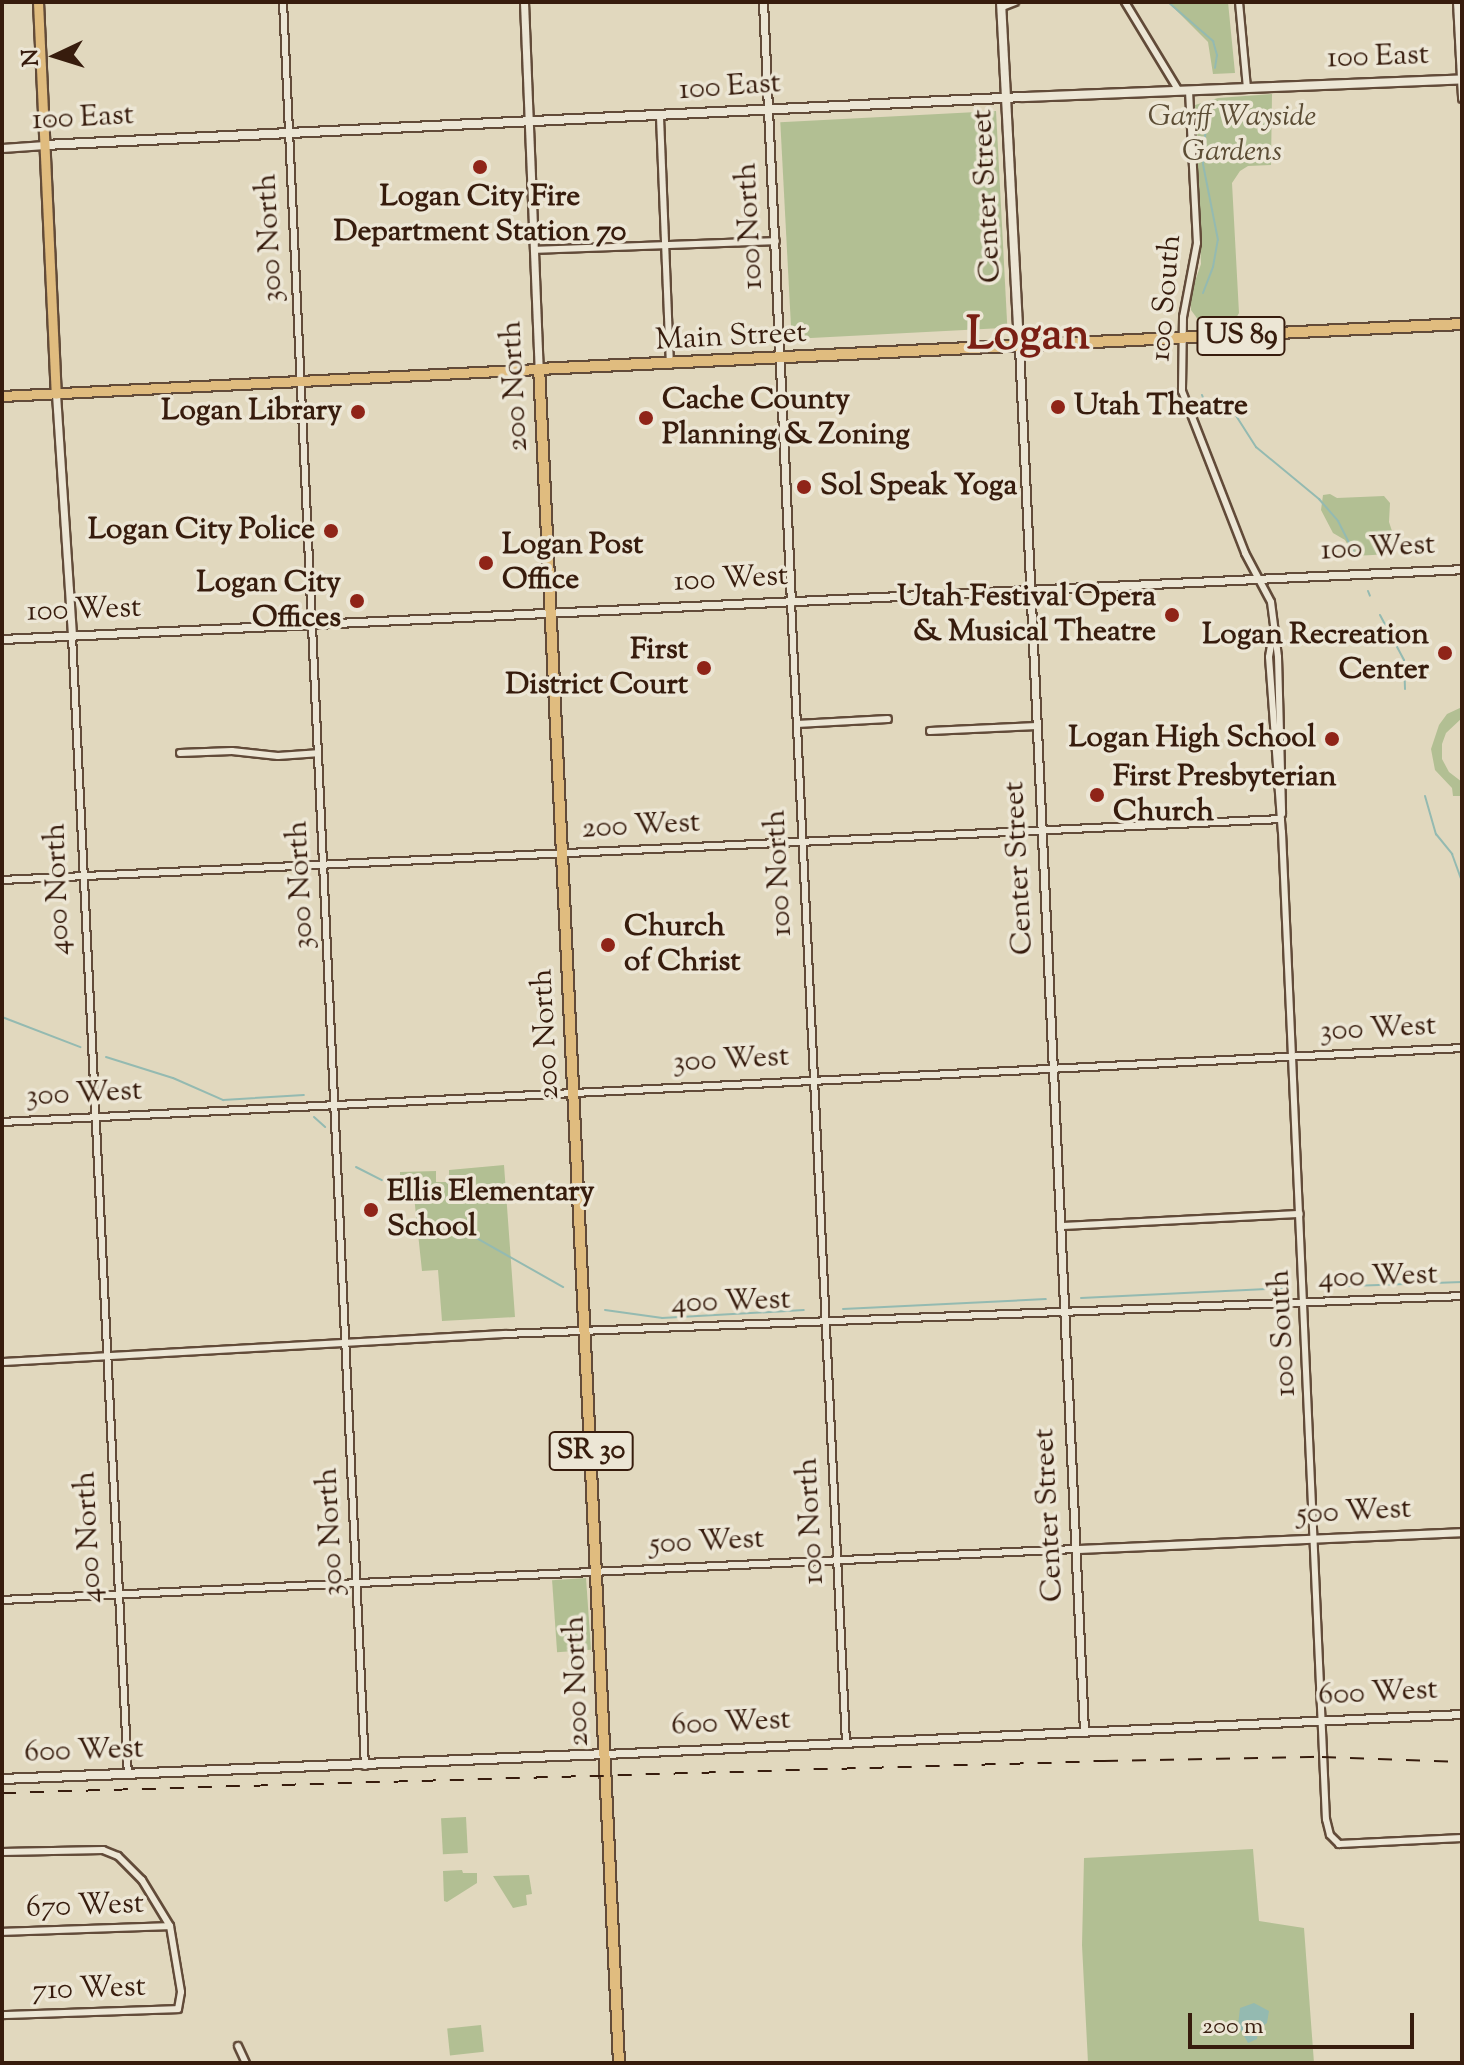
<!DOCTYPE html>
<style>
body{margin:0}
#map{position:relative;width:1464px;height:2065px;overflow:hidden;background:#e1d8be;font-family:"Sorts Mill Goudy",serif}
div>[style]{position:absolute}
.green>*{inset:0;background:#b2bf93;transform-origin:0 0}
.water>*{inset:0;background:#94bab1}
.stream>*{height:2px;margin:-1px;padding:0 1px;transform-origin:1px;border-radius:1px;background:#94bab1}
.roads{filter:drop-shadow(2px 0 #624b39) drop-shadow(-2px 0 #624b39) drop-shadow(0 2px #624b39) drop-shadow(0 -2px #624b39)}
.minor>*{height:6px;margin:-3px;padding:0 3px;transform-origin:3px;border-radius:3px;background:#ece6d5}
.tertiary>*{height:7px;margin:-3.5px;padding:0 3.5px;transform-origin:3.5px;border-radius:3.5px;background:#ece6d5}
.secondary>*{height:8px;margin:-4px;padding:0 4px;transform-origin:4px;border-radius:4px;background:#ece6d5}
.primary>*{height:9px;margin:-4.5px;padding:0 4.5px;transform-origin:4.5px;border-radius:4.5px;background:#e0bc7f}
.trunk>*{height:10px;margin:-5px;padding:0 5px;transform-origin:5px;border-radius:5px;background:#e0bc7f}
.rail>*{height:2px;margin-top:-1px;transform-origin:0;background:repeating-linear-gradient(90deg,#371c0d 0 14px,transparent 0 28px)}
.dots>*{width:22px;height:22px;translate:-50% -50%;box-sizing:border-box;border:4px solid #ece6d5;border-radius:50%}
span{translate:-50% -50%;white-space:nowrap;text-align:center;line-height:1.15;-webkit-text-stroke:7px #ece6d5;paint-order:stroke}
.shield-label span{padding:2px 6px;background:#ece6d5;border:2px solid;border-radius:6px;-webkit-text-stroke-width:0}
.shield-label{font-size:28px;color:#371c0d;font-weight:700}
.street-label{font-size:30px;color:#371c0d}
.park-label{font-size:30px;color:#5c4d35;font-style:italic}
.poi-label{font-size:30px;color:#371c0d;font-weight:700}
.left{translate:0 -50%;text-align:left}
.right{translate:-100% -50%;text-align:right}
.town-label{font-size:46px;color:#7a1f14;font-weight:700}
.frame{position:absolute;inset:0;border:4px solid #371c0d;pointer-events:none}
.north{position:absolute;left:16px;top:16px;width:80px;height:80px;-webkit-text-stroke:6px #ece6d5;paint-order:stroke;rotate:266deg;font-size:22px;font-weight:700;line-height:32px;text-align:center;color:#371c0d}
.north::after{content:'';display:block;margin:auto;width:28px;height:36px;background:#371c0d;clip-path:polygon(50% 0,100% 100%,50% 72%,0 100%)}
.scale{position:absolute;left:1188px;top:2013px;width:226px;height:36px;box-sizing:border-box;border:4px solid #371c0d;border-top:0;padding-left:10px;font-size:24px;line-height:28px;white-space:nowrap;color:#371c0d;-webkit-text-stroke:6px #ece6d5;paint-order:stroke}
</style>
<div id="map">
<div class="green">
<div style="clip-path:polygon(1168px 2px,1228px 2px,1235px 73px,1213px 74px,1208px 42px)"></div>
<div style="clip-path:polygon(1272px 94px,1271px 165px,1248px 166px,1240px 171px,1232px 183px,1239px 313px,1235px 320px,1199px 321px,1191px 310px,1191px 293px,1201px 264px,1195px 105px,1218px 98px)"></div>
<div style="left:996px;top:111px;width:217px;height:216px;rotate:87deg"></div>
<div style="clip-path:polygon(1330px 494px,1337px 498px,1384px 496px,1390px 503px,1389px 522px,1394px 537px,1391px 554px,1354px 556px,1345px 540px,1333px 533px,1321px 510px,1323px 495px)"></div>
<div style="clip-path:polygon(1462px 707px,1462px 718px,1446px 733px,1442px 744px,1442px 759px,1449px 772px,1462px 782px,1462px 796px,1453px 796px,1452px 788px,1435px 770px,1431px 749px,1439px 725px,1447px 714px)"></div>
<div style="clip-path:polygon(504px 1165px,515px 1317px,442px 1321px,438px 1270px,422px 1271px,414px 1196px,400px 1195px,400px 1172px,436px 1171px,436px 1182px,449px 1182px,449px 1170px)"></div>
<div style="left:586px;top:1578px;width:72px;height:34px;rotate:86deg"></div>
<div style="left:466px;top:1817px;width:36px;height:25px;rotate:87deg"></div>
<div style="clip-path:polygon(1253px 1849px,1259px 1921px,1304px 1928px,1314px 2063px,1088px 2063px,1082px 1945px,1084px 1858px)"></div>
<div style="clip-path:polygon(462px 1870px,463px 1873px,477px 1873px,477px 1883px,447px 1902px,444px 1901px,443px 1871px)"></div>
<div style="clip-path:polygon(529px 1875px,532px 1894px,526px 1895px,527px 1905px,513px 1908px,493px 1876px)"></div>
<div style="left:481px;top:2025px;width:27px;height:34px;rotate:84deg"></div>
</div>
<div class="water">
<div style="clip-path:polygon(1254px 2003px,1269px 2011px,1267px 2023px,1258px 2029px,1257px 2039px,1248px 2043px,1238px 2025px,1240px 2008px)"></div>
</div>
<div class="stream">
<div style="left:1168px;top:2px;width:60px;rotate:40.9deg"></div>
<div style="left:1213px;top:41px;width:15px;rotate:74deg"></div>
<div style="left:1217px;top:55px;width:13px;rotate:99deg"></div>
<div style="left:1203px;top:293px;width:28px;rotate:-69deg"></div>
<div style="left:1213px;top:267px;width:27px;rotate:-80deg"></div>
<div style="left:1218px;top:240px;width:77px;rotate:-101.2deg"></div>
<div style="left:1203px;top:164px;width:54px;rotate:-85.8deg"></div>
<div style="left:1202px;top:395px;width:17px;rotate:69deg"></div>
<div style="left:1208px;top:411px;width:25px"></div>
<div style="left:1233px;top:411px;width:43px;rotate:57.4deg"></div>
<div style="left:1256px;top:447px;width:82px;rotate:39.5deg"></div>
<div style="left:1319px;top:499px;width:29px;rotate:49deg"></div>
<div style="left:1338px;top:521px;width:39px;rotate:63deg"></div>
<div style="left:1368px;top:591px;width:5px;rotate:68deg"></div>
<div style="left:1380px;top:615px;width:51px;rotate:61.9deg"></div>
<div style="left:1404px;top:660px;width:29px;rotate:88deg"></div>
<div style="left:1425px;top:796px;width:40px;rotate:74deg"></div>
<div style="left:1436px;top:834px;width:26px;rotate:51deg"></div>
<div style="left:1452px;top:854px;width:30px;rotate:70deg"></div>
<div style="left:2px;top:1017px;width:84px;rotate:21deg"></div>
<div style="left:106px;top:1057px;width:70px;rotate:17.4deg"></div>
<div style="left:173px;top:1078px;width:55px;rotate:23.7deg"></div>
<div style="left:223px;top:1100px;width:81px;rotate:-3.5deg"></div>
<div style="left:314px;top:1117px;width:15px;rotate:42deg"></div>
<div style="left:356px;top:1167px;width:29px;rotate:27deg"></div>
<div style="left:457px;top:1227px;width:122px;rotate:29.5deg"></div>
<div style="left:1323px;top:1287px;width:139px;rotate:-2.1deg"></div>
<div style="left:1081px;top:1298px;width:201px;rotate:-2.8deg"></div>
<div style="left:843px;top:1309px;width:203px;rotate:-2.8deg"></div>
<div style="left:605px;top:1310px;width:58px;rotate:8deg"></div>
<div style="left:662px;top:1318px;width:142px;rotate:-3.2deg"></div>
</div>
<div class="roads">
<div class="minor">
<div style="left:283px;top:2px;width:1766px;rotate:87.34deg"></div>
<div style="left:1125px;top:2px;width:104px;rotate:58.8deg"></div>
<div style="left:1239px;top:2px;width:86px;rotate:84.7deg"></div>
<div style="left:1457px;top:2px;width:97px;rotate:87deg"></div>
<div style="left:1002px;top:7px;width:14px;rotate:-21deg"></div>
<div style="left:1189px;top:91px;width:152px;rotate:87deg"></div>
<div style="left:1197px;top:243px;width:75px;rotate:100.7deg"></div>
<div style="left:1183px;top:317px;width:74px;rotate:90.8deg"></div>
<div style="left:1182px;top:391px;width:174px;rotate:68.7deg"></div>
<div style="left:1245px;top:553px;width:55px;rotate:62deg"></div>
<div style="left:1271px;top:602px;width:55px;rotate:82.7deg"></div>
<div style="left:1278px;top:657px;width:157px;rotate:88.5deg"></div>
<div style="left:660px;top:117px;width:248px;rotate:87.7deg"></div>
<div style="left:534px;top:250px;width:242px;rotate:-2.1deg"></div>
<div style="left:791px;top:602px;width:1141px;rotate:87.24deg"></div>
<div style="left:1273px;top:634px;width:23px;rotate:100deg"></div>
<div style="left:1269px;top:657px;width:175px;rotate:85.8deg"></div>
<div style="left:1282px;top:832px;width:988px;rotate:87.45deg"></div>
<div style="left:1326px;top:1819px;width:16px;rotate:76deg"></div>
<div style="left:1330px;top:1835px;width:13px;rotate:45deg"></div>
<div style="left:1339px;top:1844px;width:123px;rotate:-2.8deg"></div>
<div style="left:72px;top:636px;width:1140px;rotate:87.19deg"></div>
<div style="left:797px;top:724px;width:91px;rotate:-3.1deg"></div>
<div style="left:930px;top:731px;width:107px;rotate:-2.7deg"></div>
<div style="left:180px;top:753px;width:52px;rotate:-2.2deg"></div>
<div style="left:232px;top:751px;width:46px;rotate:6.2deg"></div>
<div style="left:278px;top:756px;width:39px;rotate:-4deg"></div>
<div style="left:2px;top:880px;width:1280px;rotate:-2.73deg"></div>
<div style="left:2px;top:1122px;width:1462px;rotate:-2.9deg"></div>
<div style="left:1061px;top:1226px;width:239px;rotate:-2.9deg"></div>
<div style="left:2px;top:1362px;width:504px;rotate:-3.19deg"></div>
<div style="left:505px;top:1334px;width:958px;rotate:-2.27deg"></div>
<div style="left:2px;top:1600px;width:1075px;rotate:-2.72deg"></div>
<div style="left:2px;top:1852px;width:101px;rotate:-1.1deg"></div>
<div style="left:103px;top:1850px;width:16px;rotate:22deg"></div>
<div style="left:118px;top:1856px;width:34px;rotate:45deg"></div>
<div style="left:142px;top:1880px;width:54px;rotate:58.7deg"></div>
<div style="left:170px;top:1926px;width:67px;rotate:80.5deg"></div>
<div style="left:181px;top:1992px;width:17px;rotate:100deg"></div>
<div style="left:178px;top:2009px;width:176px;rotate:178deg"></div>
<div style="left:2px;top:1932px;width:168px;rotate:-2deg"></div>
<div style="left:238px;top:2046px;width:19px;rotate:65deg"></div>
</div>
<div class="tertiary">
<div style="left:524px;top:2px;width:367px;rotate:87.7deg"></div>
<div style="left:763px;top:2px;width:601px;rotate:87.33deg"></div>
<div style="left:2px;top:148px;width:43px;rotate:-4deg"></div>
<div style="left:1019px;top:347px;width:1386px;rotate:87.31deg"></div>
<div style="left:56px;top:394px;width:243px;rotate:86.2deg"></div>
<div style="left:2px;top:639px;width:1462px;rotate:-2.74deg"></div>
<div style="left:1076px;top:1549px;width:386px;rotate:-2.5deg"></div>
<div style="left:605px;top:1754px;width:858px;rotate:-2.67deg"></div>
</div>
<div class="secondary">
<div style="left:1001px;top:2px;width:345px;rotate:87deg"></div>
<div style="left:45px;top:145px;width:979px;rotate:-2.81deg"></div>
<div style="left:1023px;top:97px;width:439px;rotate:-2.3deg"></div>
<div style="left:2px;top:1779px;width:604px;rotate:-2.37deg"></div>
</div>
<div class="primary">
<div style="left:38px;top:2px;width:392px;rotate:87.4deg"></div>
<div style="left:2px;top:396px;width:538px;rotate:-2.88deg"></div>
</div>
<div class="trunk">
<div style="left:619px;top:2063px;width:1696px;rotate:-92.7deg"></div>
<div style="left:539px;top:369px;width:924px;rotate:-2.79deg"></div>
</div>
</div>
<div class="rail">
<div style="left:2px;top:1793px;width:1102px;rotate:-1.66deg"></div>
<div style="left:1104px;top:1761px;width:218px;rotate:-1.1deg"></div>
<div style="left:1322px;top:1757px;width:140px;rotate:2deg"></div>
</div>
<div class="dots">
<div style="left:480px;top:167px;background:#8f2418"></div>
<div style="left:1058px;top:407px;background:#8f2418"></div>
<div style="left:358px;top:412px;background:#8f2418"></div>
<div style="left:646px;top:418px;background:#8f2418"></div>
<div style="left:804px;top:487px;background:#8f2418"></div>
<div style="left:331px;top:531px;background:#8f2418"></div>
<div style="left:486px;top:563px;background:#8f2418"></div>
<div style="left:357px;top:601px;background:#8f2418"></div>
<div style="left:1172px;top:615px;background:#8f2418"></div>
<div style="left:1445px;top:653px;background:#8f2418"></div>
<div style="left:704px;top:668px;background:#8f2418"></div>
<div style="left:1332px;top:739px;background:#8f2418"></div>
<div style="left:1097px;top:795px;background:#8f2418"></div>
<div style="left:608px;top:945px;background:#8f2418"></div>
<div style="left:371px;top:1210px;background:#8f2418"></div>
</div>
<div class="shield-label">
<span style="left:1241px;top:336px">US 89</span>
<span style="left:591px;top:1451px">SR 30</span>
</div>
<div class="street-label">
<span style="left:1378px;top:58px;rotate:-2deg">100 East</span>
<span style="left:730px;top:88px;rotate:-4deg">100 East</span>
<span style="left:83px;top:119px;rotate:-3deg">100 East</span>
<span style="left:988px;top:196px;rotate:-93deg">Center Street</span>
<span style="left:751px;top:226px;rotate:-93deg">100 North</span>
<span style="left:271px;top:238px;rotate:-93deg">300 North</span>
<span style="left:1167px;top:298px;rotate:-85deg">100 South</span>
<span style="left:731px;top:338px;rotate:-3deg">Main Street</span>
<span style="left:516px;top:386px;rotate:-93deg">200 North</span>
<span style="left:1378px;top:549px;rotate:-3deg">100 West</span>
<span style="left:731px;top:580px;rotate:-3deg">100 West</span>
<span style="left:84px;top:611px;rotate:-2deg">100 West</span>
<span style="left:641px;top:827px;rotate:-3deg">200 West</span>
<span style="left:1020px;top:868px;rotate:-93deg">Center Street</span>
<span style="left:780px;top:873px;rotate:-93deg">100 North</span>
<span style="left:302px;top:885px;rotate:-93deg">300 North</span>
<span style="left:59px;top:889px;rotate:-92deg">400 North</span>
<span style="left:1378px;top:1030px;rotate:-3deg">300 West</span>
<span style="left:547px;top:1034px;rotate:-93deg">200 North</span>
<span style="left:731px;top:1061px;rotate:-3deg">300 West</span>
<span style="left:84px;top:1095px;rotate:-3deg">300 West</span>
<span style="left:1378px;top:1278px;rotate:-2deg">400 West</span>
<span style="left:731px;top:1303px;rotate:-2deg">400 West</span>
<span style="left:1284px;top:1333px;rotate:-93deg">100 South</span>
<span style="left:1354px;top:1513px;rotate:-3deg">500 West</span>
<span style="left:1050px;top:1515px;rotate:-93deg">Center Street</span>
<span style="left:812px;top:1521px;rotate:-93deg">100 North</span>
<span style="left:332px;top:1532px;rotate:-93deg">300 North</span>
<span style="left:90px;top:1537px;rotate:-93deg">400 North</span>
<span style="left:707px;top:1543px;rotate:-3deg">500 West</span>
<span style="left:578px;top:1681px;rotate:-92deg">200 North</span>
<span style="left:1378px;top:1694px;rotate:-3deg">600 West</span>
<span style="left:731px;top:1724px;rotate:-3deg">600 West</span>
<span style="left:84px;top:1752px;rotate:-2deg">600 West</span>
<span style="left:85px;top:1907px;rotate:-2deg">670 West</span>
<span style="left:89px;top:1990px;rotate:-2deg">710 West</span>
</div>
<div class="park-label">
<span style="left:1232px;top:135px">Garff Wayside<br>Gardens</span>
</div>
<div class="poi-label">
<span style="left:480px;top:215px">Logan City Fire<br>Department Station 70</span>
<span class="left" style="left:662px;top:418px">Cache County<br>Planning &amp; Zoning</span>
<span class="left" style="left:1074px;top:407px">Utah Theatre</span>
<span class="right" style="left:342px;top:412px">Logan Library</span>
<span class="left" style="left:820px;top:487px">Sol Speak Yoga</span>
<span class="right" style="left:315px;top:531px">Logan City Police</span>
<span class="left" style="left:502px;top:563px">Logan Post<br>Office</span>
<span class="right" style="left:341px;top:601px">Logan City<br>Offices</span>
<span class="right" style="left:1156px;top:615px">Utah Festival Opera<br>&amp; Musical Theatre</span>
<span class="right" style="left:1429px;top:653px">Logan Recreation<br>Center</span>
<span class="right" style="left:688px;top:668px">First<br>District Court</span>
<span class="right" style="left:1316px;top:739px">Logan High School</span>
<span class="left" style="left:1113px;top:795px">First Presbyterian<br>Church</span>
<span class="left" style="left:624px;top:945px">Church<br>of Christ</span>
<span class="left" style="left:387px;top:1210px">Ellis Elementary<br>School</span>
</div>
<div class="town-label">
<span style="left:1028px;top:337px">Logan</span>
</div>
<div class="frame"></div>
<div class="north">N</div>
<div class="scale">200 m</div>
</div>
